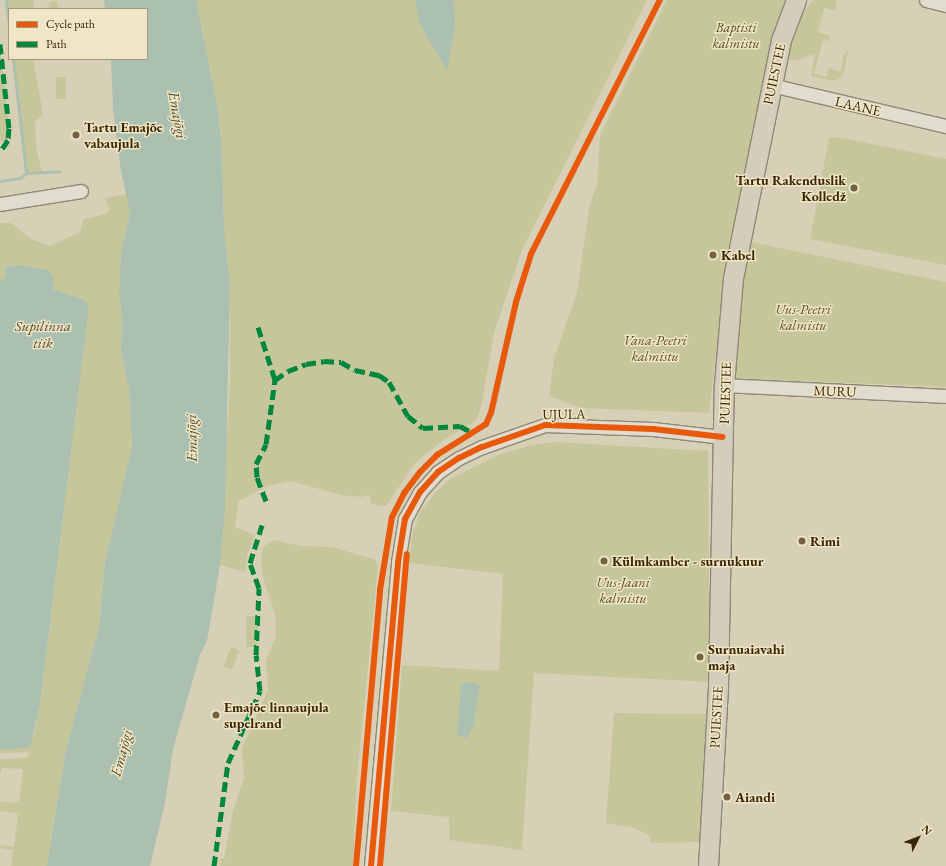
<!DOCTYPE html>
<meta charset="utf-8">
<style>
body{margin:0}
#map{position:relative;width:946px;height:866px;overflow:hidden;background:#d8d0b6;font-family:"EB Garamond",serif}
div>[style]{position:absolute}
.green>*{inset:0;background:#c6c69b;transform-origin:0 0}
.round{border-radius:50%}
.water>*{inset:0;background:#abc0b0}
.stream>*{height:3px;margin:-1.5px;padding:0 1.5px;transform-origin:1.5px;border-radius:1.5px;background:#abc0b0}
.roads{filter:drop-shadow(1px 0 #8f8775) drop-shadow(-1px 0 #8f8775) drop-shadow(0 1px #8f8775) drop-shadow(0 -1px #8f8775)}
.minor>*{height:13px;margin:-6.5px;padding:0 6.5px;transform-origin:6.5px;border-radius:6.5px;background:#e0ddcf}
.highway>*{height:19px;margin:-9.5px;padding:0 9.5px;transform-origin:9.5px;border-radius:9.5px;background:#d5cdbb}
.quiet>*{height:5px;margin-top:-2.5px;transform-origin:0;background:repeating-linear-gradient(90deg,#00873e 0 10px,transparent 0 15px)}
.cycleway>*{height:6px;margin:-3px;padding:0 3px;transform-origin:3px;border-radius:3px;background:#e8590c}
.dots>*{width:11px;height:11px;translate:-50% -50%;box-sizing:border-box;border:2px solid #efe6c6;border-radius:50%}
span{translate:-50% -50%;white-space:nowrap;text-align:center;line-height:1.15;-webkit-text-stroke:3px #efe6c6;paint-order:stroke}
.park-label{font-size:14px;color:#5a4b24;font-style:italic}
.street-label{font-size:14px;color:#3b2503}
.poi-label{font-size:14px;color:#3b2503;font-weight:700}
.left{translate:0 -50%;text-align:left}
.right{translate:-100% -50%;text-align:right}
.water-label{font-size:15px;color:#524a2e;font-style:italic}
.legend{position:absolute;left:8px;top:8px;width:140px;height:52px;box-sizing:border-box;background:#efe6c6;border:1px solid #a79978;margin:0;padding:5px 7px;list-style:none;font-size:12px;color:#3b2503}
.legend li{display:flex;align-items:center;gap:8px;height:20px}
.legend b{width:20px;border:1px solid #a79978}
.north{position:absolute;left:898px;top:818px;width:40px;height:40px;-webkit-text-stroke:3px #efe6c6;paint-order:stroke;rotate:48deg;font-size:11px;font-weight:700;line-height:16px;text-align:center;color:#3b2503}
.north::after{content:'';display:block;margin:auto;width:14px;height:18px;background:#3b2503;clip-path:polygon(50% 0,100% 100%,50% 72%,0 100%)}
</style>
<div id="map">
<div class="green">
<div style="clip-path:polygon(6px 0,34px 0,34px 9px,9px 9px,9px 26px)"></div>
<div style="clip-path:polygon(196px 0,647px 0,522px 250px,494px 333px,482px 403px,476px 421px,446px 438px,415px 463px,386px 506px,371px 504px,369px 495px,362px 497px,341px 495px,290px 481px,267px 486px,239px 501px,235px 527px,255px 535px,247px 555px,245px 572px,220px 565px,230px 380px,230px 283px,224px 228px,222px 150px,218px 109px)"></div>
<div style="clip-path:polygon(667px 0,786px 0,771px 40px,727px 269px,709px 413px,581px 408px,549px 396px,554px 358px,577px 293px,589px 208px,597px 184px,600px 135px)"></div>
<div style="clip-path:polygon(813px 0,835px 0,837px 4px,835px 11px,824px 8px,818px 32px,830px 36px,829px 41px,823px 40px,814px 74px,827px 77px,828px 68px,841px 72px,843px 56px,849px 48px,843px 75px,835px 81px,811px 76px,815px 54px,796px 61px,787px 59px,802px 14px)"></div>
<div class="round" style="left:48.5px;top:0.5px;width:9px;height:9px"></div>
<div style="clip-path:polygon(0 44px,9px 128px,8px 140px,0 142px)"></div>
<div style="clip-path:polygon(13px 59px,33px 59px,43px 114px,35px 122px,36px 147px,42px 172px,26px 173px)"></div>
<div style="left:56px;top:77px;width:10px;height:22px"></div>
<div style="clip-path:polygon(837px 137px,946px 159px,946px 265px,810px 239px,829px 138px)"></div>
<div style="clip-path:polygon(128px 194px,130px 212px,121px 254px,119px 291px,122px 322px,121px 351px,129px 389px,132px 446px,105px 562px,99px 626px,65px 754px,47px 866px,11px 866px,13px 850px,0 848px,0 845px,14px 847px,18px 815px,15px 813px,0 811px,0 799px,1px 802px,19px 803px,23px 769px,2px 768px,0 775px,0 759px,27px 758px,29px 752px,0 753px,0 749px,8px 750px,34px 735px,40px 705px,89px 306px,83px 299px,53px 289px,53px 280px,47px 270px,39px 269px,5px 277px,0 281px,0 223px,11px 223px,31px 239px,50px 246px,80px 232px,84px 219px,106px 214px,109px 209px,105px 198px)"></div>
<div style="clip-path:polygon(751px 242px,946px 282px,946px 387px,733px 378px,743px 275px)"></div>
<div style="clip-path:polygon(555px 442px,708px 451px,710px 682px,534px 673px,522px 850px,449px 840px,449px 817px,391px 811px,402px 665px,499px 671px,503px 574px,409px 563px,412px 535px,421px 511px,435px 493px,450px 479px,495px 456px,530px 445px)"></div>
<div style="clip-path:polygon(274px 540px,302px 546px,332px 547px,376px 560px,378px 566px,357px 778px,353px 866px,220px 866px,221px 858px,224px 859px,233px 811px,244px 778px,242px 749px,268px 690px,266px 661px,276px 636px,275px 614px,262px 574px,261px 557px,264px 546px)"></div>
<div style="left:246px;top:616px;width:12px;height:31px"></div>
<div style="left:231px;top:647px;width:9px;height:21px;rotate:21deg"></div>
<div style="clip-path:polygon(614px 713px,706px 714px,702px 842px,650px 843px,650px 836px,632px 827px,606px 823px)"></div>
</div>
<div class="water">
<div style="clip-path:polygon(104px 0,196px 0,218px 109px,222px 150px,224px 228px,230px 283px,225px 509px,220px 565px,207px 641px,200px 655px,173px 749px,165px 803px,150px 866px,47px 866px,65px 754px,99px 626px,105px 562px,132px 446px,129px 389px,121px 351px,122px 322px,119px 291px,121px 254px,130px 212px,121px 171px,113px 109px,111px 59px,147px 59px,147px 9px,105px 9px)"></div>
<div style="clip-path:polygon(415px 0,454px 0,455px 25px,447px 71px,420px 24px)"></div>
<div style="clip-path:polygon(17px 265px,47px 270px,53px 275px,53px 289px,83px 299px,89px 306px,40px 705px,30px 747px,8px 750px,0 749px,0 281px,5px 277px,6px 267px)"></div>
<div style="clip-path:polygon(470px 682px,478px 684px,480px 687px,473px 728px,466px 738px,457px 735px,461px 684px)"></div>
</div>
<div class="stream">
<div style="left:6px;top:0;width:26px;rotate:83deg"></div>
<div style="left:26px;top:173px;width:34px;rotate:-3deg"></div>
<div style="left:0;top:181px;width:20px;rotate:-9deg"></div>
<div style="left:20px;top:178px;width:8px;rotate:-40deg"></div>
<div style="left:26px;top:173px;width:115px;rotate:-96.5deg"></div>
</div>
<div class="roads">
<div class="minor">
<div style="left:926px;top:0;width:21px;rotate:14deg"></div>
<div style="left:771px;top:85px;width:180px;rotate:13.2deg"></div>
<div style="left:0;top:204px;width:82px;rotate:-9.1deg"></div>
<div style="left:724px;top:385px;width:222px;rotate:2.8deg"></div>
<div style="left:371px;top:866px;width:305px;rotate:-84.9deg"></div>
<div style="left:398px;top:562px;width:44px;rotate:-80.8deg"></div>
<div style="left:405px;top:519px;width:31px;rotate:-61deg"></div>
<div style="left:420px;top:492px;width:27px;rotate:-48deg"></div>
<div style="left:438px;top:472px;width:25px;rotate:-34deg"></div>
<div style="left:459px;top:458px;width:25px;rotate:-26deg"></div>
<div style="left:482px;top:447px;width:67px;rotate:-19.2deg"></div>
<div style="left:545px;top:425px;width:108px;rotate:2.1deg"></div>
<div style="left:653px;top:429px;width:70px;rotate:6.5deg"></div>
</div>
<div class="highway">
<div style="left:708px;top:866px;width:179px;rotate:-86.8deg"></div>
<div style="left:718px;top:687px;width:302px;rotate:-88.9deg"></div>
<div style="left:724px;top:385px;width:107px;rotate:-85.2deg"></div>
<div style="left:733px;top:278px;width:243px;rotate:-78.6deg"></div>
<div style="left:781px;top:40px;width:43px;rotate:-69.4deg"></div>
</div>
</div>
<div class="quiet">
<div style="left:0;top:44px;width:84px;rotate:83.9deg"></div>
<div style="left:9px;top:128px;width:12px;rotate:95deg"></div>
<div style="left:8px;top:140px;width:14px;rotate:124deg"></div>
<div style="left:258px;top:327px;width:56px;rotate:72.2deg"></div>
<div style="left:266px;top:501px;width:26px;rotate:-111deg"></div>
<div style="left:257px;top:477px;width:13px;rotate:-94deg"></div>
<div style="left:256px;top:464px;width:22px;rotate:-63deg"></div>
<div style="left:266px;top:444px;width:65px;rotate:-82deg"></div>
<div style="left:275px;top:380px;width:16px;rotate:-35deg"></div>
<div style="left:288px;top:371px;width:19px;rotate:-21deg"></div>
<div style="left:306px;top:364px;width:18px;rotate:-9deg"></div>
<div style="left:324px;top:361px;width:17px;rotate:3deg"></div>
<div style="left:341px;top:362px;width:16px;rotate:30deg"></div>
<div style="left:355px;top:370px;width:25px;rotate:12deg"></div>
<div style="left:379px;top:375px;width:12px;rotate:35deg"></div>
<div style="left:389px;top:382px;width:39px;rotate:61deg"></div>
<div style="left:408px;top:416px;width:19px;rotate:39deg"></div>
<div style="left:423px;top:428px;width:37px;rotate:-3deg"></div>
<div style="left:460px;top:426px;width:15px;rotate:28deg"></div>
<div style="left:214px;top:866px;width:104px;rotate:-82.3deg"></div>
<div style="left:228px;top:763px;width:79px;rotate:-66deg"></div>
<div style="left:260px;top:691px;width:36px;rotate:-96deg"></div>
<div style="left:256px;top:655px;width:67px;rotate:-87.4deg"></div>
<div style="left:259px;top:588px;width:27px;rotate:-110deg"></div>
<div style="left:250px;top:563px;width:43px;rotate:-72.4deg"></div>
</div>
<div class="cycleway">
<div style="left:356px;top:866px;width:277px;rotate:-85deg"></div>
<div style="left:380px;top:590px;width:74px;rotate:-80.7deg"></div>
<div style="left:392px;top:517px;width:28px;rotate:-63deg"></div>
<div style="left:405px;top:492px;width:25px;rotate:-53deg"></div>
<div style="left:420px;top:472px;width:24px;rotate:-45deg"></div>
<div style="left:437px;top:455px;width:58px;rotate:-32.3deg"></div>
<div style="left:486px;top:424px;width:12px;rotate:-66deg"></div>
<div style="left:491px;top:413px;width:114px;rotate:-77.3deg"></div>
<div style="left:516px;top:302px;width:50px;rotate:-72.6deg"></div>
<div style="left:531px;top:254px;width:285px;rotate:-63.1deg"></div>
<div style="left:371px;top:866px;width:305px;rotate:-84.9deg"></div>
<div style="left:398px;top:562px;width:44px;rotate:-80.8deg"></div>
<div style="left:405px;top:519px;width:31px;rotate:-61deg"></div>
<div style="left:420px;top:492px;width:27px;rotate:-48deg"></div>
<div style="left:438px;top:472px;width:25px;rotate:-34deg"></div>
<div style="left:459px;top:458px;width:25px;rotate:-26deg"></div>
<div style="left:482px;top:447px;width:67px;rotate:-19.2deg"></div>
<div style="left:545px;top:425px;width:108px;rotate:2.1deg"></div>
<div style="left:653px;top:429px;width:70px;rotate:6.5deg"></div>
<div style="left:380px;top:866px;width:313px;rotate:-85.1deg"></div>
</div>
<div class="dots">
<div style="left:76px;top:135px;background:#726142"></div>
<div style="left:854px;top:188px;background:#726142"></div>
<div style="left:713px;top:255px;background:#726142"></div>
<div style="left:802px;top:541px;background:#726142"></div>
<div style="left:604px;top:561px;background:#726142"></div>
<div style="left:700px;top:657px;background:#726142"></div>
<div style="left:216px;top:715px;background:#726142"></div>
<div style="left:727px;top:797px;background:#726142"></div>
</div>
<div class="park-label">
<span style="left:736px;top:35px">Baptisti<br>kalmistu</span>
<span style="left:803px;top:317px">Uus-Peetri<br>kalmistu</span>
<span style="left:655px;top:348px">Vana-Peetri<br>kalmistu</span>
<span style="left:623px;top:590px">Uus-Jaani<br>kalmistu</span>
</div>
<div class="street-label">
<span style="left:774px;top:74px;rotate:-78deg">PUIESTEE</span>
<span style="left:858px;top:106px;rotate:13deg">LAANE</span>
<span style="left:835px;top:391px;rotate:2deg">MURU</span>
<span style="left:725px;top:393px;rotate:-88deg">PUIESTEE</span>
<span style="left:564px;top:414px;rotate:-1deg">UJULA</span>
<span style="left:716px;top:717px;rotate:-87deg">PUIESTEE</span>
</div>
<div class="poi-label">
<span class="left" style="left:84px;top:135px">Tartu Emajõe<br>vabaujula</span>
<span class="right" style="left:846px;top:188px">Tartu Rakenduslik<br>Kolledž</span>
<span class="left" style="left:721px;top:255px">Kabel</span>
<span class="left" style="left:810px;top:541px">Rimi</span>
<span class="left" style="left:612px;top:561px">Külmkamber - surnukuur</span>
<span class="left" style="left:708px;top:657px">Surnuaiavahi<br>maja</span>
<span class="left" style="left:224px;top:715px">Emajõe linnaujula<br>supelrand</span>
<span class="left" style="left:735px;top:797px">Aiandi</span>
</div>
<div class="water-label">
<span style="left:178px;top:115px;rotate:80deg">Emajõgi</span>
<span style="left:43px;top:334px">Supilinna<br>tiik</span>
<span style="left:191px;top:438px;rotate:-91deg">Emajõgi</span>
<span style="left:121px;top:753px;rotate:-75deg">Emajõgi</span>
</div>
<ul class="legend">
<li><b style="height:5px;background:#e8590c"></b>Cycle path</li>
<li><b style="height:5px;background:#00873e"></b>Path</li>
</ul>
<div class="north">N</div>
</div>
